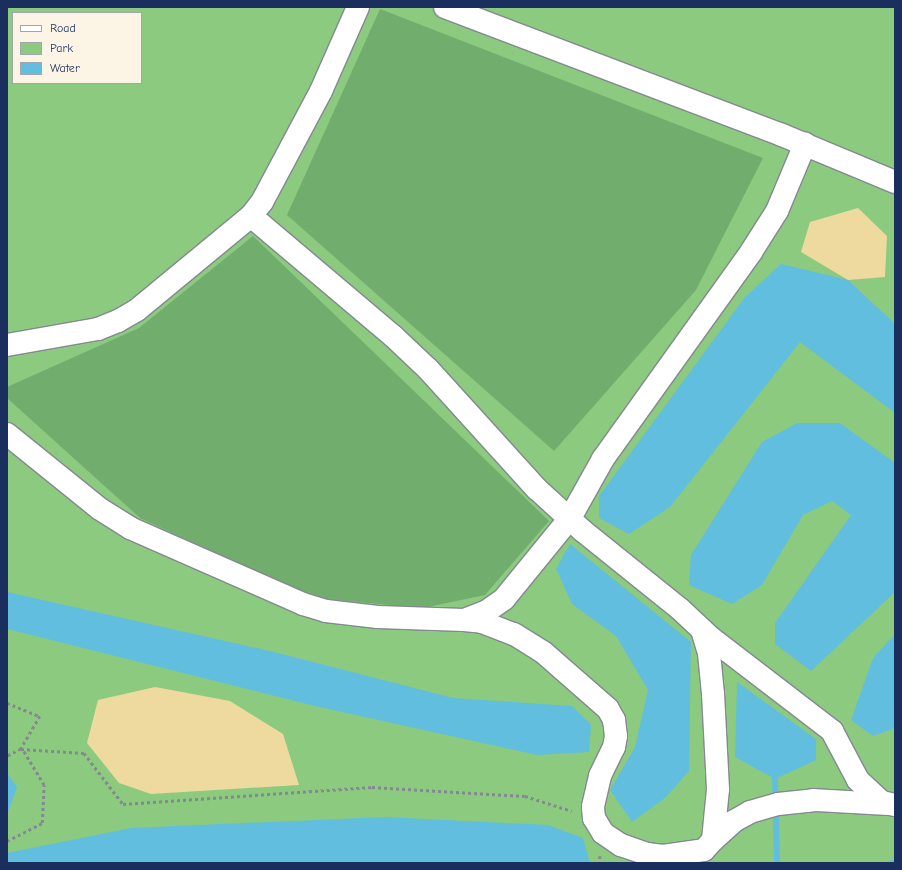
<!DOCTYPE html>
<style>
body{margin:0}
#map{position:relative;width:902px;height:870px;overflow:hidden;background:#eee1c1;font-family:"Comic Neue",sans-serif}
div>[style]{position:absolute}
.green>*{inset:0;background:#8cca7f}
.forest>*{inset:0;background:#71ae6e}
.sand>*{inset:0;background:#eeda9e}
.water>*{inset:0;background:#61bedf}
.stream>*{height:6px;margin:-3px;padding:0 3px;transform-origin:3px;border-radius:3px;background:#61bedf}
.path>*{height:2.5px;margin-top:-1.25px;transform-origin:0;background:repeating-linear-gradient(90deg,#848890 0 3px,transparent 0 6px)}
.roads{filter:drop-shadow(1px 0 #848890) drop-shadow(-1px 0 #848890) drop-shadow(0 1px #848890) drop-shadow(0 -1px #848890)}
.minor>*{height:22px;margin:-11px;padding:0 11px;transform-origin:11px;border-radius:11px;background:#fff}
span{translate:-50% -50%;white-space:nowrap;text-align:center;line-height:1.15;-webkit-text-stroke:3px #fcf5e5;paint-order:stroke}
.frame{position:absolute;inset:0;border:8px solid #1b2f5e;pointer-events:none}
.legend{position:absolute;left:12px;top:12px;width:130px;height:72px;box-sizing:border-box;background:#fcf5e5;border:1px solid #a2a6af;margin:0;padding:5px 7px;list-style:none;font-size:12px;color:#1b2f5e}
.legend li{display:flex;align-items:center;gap:8px;height:20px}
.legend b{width:20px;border:1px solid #a2a6af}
</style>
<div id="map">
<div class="green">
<div style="clip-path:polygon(evenodd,7px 7px,895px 7px,895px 863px,7px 863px,7px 7px,13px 13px,141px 13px,141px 83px,13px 83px,13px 13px)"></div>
</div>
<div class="forest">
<div style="clip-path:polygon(380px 9px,763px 158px,696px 290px,554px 451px,287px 215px)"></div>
<div style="clip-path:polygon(253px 236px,549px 521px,485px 595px,423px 608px,313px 598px,140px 518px,7px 398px,7px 387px,139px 328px)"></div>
</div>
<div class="sand">
<div style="clip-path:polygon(858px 208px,887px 236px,885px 277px,848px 280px,801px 252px,810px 222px)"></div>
<div style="clip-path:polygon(155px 687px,230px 701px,283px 734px,299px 785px,151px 794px,119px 783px,87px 743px,98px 700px)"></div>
</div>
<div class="water">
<div style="clip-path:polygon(781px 264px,848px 280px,895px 324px,895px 413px,800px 342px,670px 507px,629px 534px,599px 518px,599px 496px,745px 297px)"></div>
<div style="clip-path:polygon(797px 423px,840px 423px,895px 463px,895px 592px,811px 671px,775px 644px,775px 623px,851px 515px,832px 501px,803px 515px,762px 585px,732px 604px,689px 585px,691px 555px,762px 442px)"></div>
<div style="clip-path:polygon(570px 544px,691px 642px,689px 771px,665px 798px,632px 822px,610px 790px,635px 747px,648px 690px,616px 636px,572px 604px,556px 569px)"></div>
<div style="clip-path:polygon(7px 592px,274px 652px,453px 698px,572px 706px,591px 725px,589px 752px,537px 755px,315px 706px,7px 629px)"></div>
<div style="clip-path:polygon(895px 634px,895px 728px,873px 736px,851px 720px,873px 658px)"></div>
<div style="clip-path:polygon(737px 682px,816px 739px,816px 760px,775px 779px,735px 757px)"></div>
<div style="clip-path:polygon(7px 773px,17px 787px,7px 815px)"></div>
<div style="clip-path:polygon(385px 817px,548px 825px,583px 838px,590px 863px,7px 863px,7px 853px,131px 828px)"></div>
</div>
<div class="stream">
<div style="left:775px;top:779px;width:84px;rotate:88.6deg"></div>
<div style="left:892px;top:863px;width:3px"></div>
</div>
<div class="path">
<div style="left:7px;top:703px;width:35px;rotate:22deg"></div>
<div style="left:40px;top:716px;width:38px;rotate:120deg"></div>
<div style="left:21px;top:749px;width:16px;rotate:153deg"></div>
<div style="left:21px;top:749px;width:63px;rotate:3.6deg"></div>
<div style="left:84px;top:753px;width:64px;rotate:52.6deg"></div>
<div style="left:123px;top:804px;width:250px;rotate:-3.9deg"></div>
<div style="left:372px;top:787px;width:153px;rotate:3.4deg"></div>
<div style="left:525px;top:796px;width:49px;rotate:17.7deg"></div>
<div style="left:7px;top:841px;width:39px;rotate:-27deg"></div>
<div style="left:42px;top:823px;width:38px;rotate:-87deg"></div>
<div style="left:44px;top:785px;width:42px;rotate:-121.4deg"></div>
<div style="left:600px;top:856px;width:7px;rotate:90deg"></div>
</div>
<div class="roads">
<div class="minor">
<div style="left:445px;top:7px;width:360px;rotate:20.8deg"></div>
<div style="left:782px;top:135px;width:122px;rotate:22.6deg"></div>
<div style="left:251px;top:216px;width:186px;rotate:40.2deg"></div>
<div style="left:393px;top:336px;width:48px;rotate:43.3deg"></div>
<div style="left:428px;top:369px;width:162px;rotate:47.8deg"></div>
<div style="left:537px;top:489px;width:62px;rotate:42.4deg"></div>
<div style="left:583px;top:531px;width:124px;rotate:38.8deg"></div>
<div style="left:680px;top:609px;width:42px;rotate:43.1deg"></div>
<div style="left:711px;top:638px;width:153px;rotate:37.5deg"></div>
<div style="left:832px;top:731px;width:55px;rotate:62deg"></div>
<div style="left:858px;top:780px;width:33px;rotate:43deg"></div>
<div style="left:882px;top:802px;width:13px;rotate:13deg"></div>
<div style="left:7px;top:345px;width:92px;rotate:-10deg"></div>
<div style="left:98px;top:329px;width:22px;rotate:-22deg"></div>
<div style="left:118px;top:321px;width:22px;rotate:-30deg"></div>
<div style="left:137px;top:310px;width:148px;rotate:-39.5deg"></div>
<div style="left:251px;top:216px;width:18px;rotate:-52deg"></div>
<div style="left:262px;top:202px;width:126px;rotate:-62deg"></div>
<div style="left:321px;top:91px;width:92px;rotate:-66.2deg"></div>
<div style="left:7px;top:434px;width:119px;rotate:38.9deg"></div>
<div style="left:100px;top:509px;width:36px;rotate:32deg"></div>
<div style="left:130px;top:528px;width:189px;rotate:23.7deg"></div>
<div style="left:303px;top:604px;width:24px;rotate:17deg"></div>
<div style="left:326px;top:611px;width:52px;rotate:6.6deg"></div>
<div style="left:378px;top:617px;width:86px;rotate:2deg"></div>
<div style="left:464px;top:620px;width:25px;rotate:-21deg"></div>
<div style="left:487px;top:611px;width:21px;rotate:-35deg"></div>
<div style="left:504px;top:599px;width:104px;rotate:-50.8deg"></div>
<div style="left:570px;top:518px;width:68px;rotate:-60.8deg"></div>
<div style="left:603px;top:459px;width:254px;rotate:-54.4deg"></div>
<div style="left:751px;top:252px;width:49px;rotate:-57.6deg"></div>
<div style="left:777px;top:211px;width:73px;rotate:-67.3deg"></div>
<div style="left:464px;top:620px;width:18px;rotate:6deg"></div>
<div style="left:482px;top:622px;width:34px;rotate:21deg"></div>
<div style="left:514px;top:634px;width:34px;rotate:32deg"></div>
<div style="left:543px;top:652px;width:86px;rotate:41.2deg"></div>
<div style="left:608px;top:709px;width:13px;rotate:61deg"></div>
<div style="left:614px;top:720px;width:16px;rotate:83deg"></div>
<div style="left:616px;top:736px;width:11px;rotate:100deg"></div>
<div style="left:614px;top:747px;width:32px;rotate:116deg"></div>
<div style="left:600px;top:776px;width:32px;rotate:103deg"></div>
<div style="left:593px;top:807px;width:11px;rotate:85deg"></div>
<div style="left:594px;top:818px;width:17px;rotate:59deg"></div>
<div style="left:603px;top:833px;width:22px;rotate:34deg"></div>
<div style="left:621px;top:845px;width:28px;rotate:19deg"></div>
<div style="left:647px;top:854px;width:16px;rotate:7deg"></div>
<div style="left:663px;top:856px;width:41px;rotate:-8.3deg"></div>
<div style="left:704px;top:850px;width:13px;rotate:-48deg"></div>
<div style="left:713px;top:840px;width:51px;rotate:-84.4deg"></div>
<div style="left:718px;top:789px;width:95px;rotate:-93deg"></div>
<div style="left:713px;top:694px;width:41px;rotate:-95.6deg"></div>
<div style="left:709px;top:653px;width:24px;rotate:-107deg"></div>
<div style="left:713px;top:840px;width:28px;rotate:-42deg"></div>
<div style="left:734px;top:821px;width:18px;rotate:-29deg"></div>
<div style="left:750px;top:812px;width:29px;rotate:-16deg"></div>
<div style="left:778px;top:804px;width:36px;rotate:-6deg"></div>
<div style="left:814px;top:800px;width:72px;rotate:3.2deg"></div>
</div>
</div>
<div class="frame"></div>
<ul class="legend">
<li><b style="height:5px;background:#fff"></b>Road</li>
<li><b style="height:11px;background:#8cca7f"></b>Park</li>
<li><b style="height:11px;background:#61bedf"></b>Water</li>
</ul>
</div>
